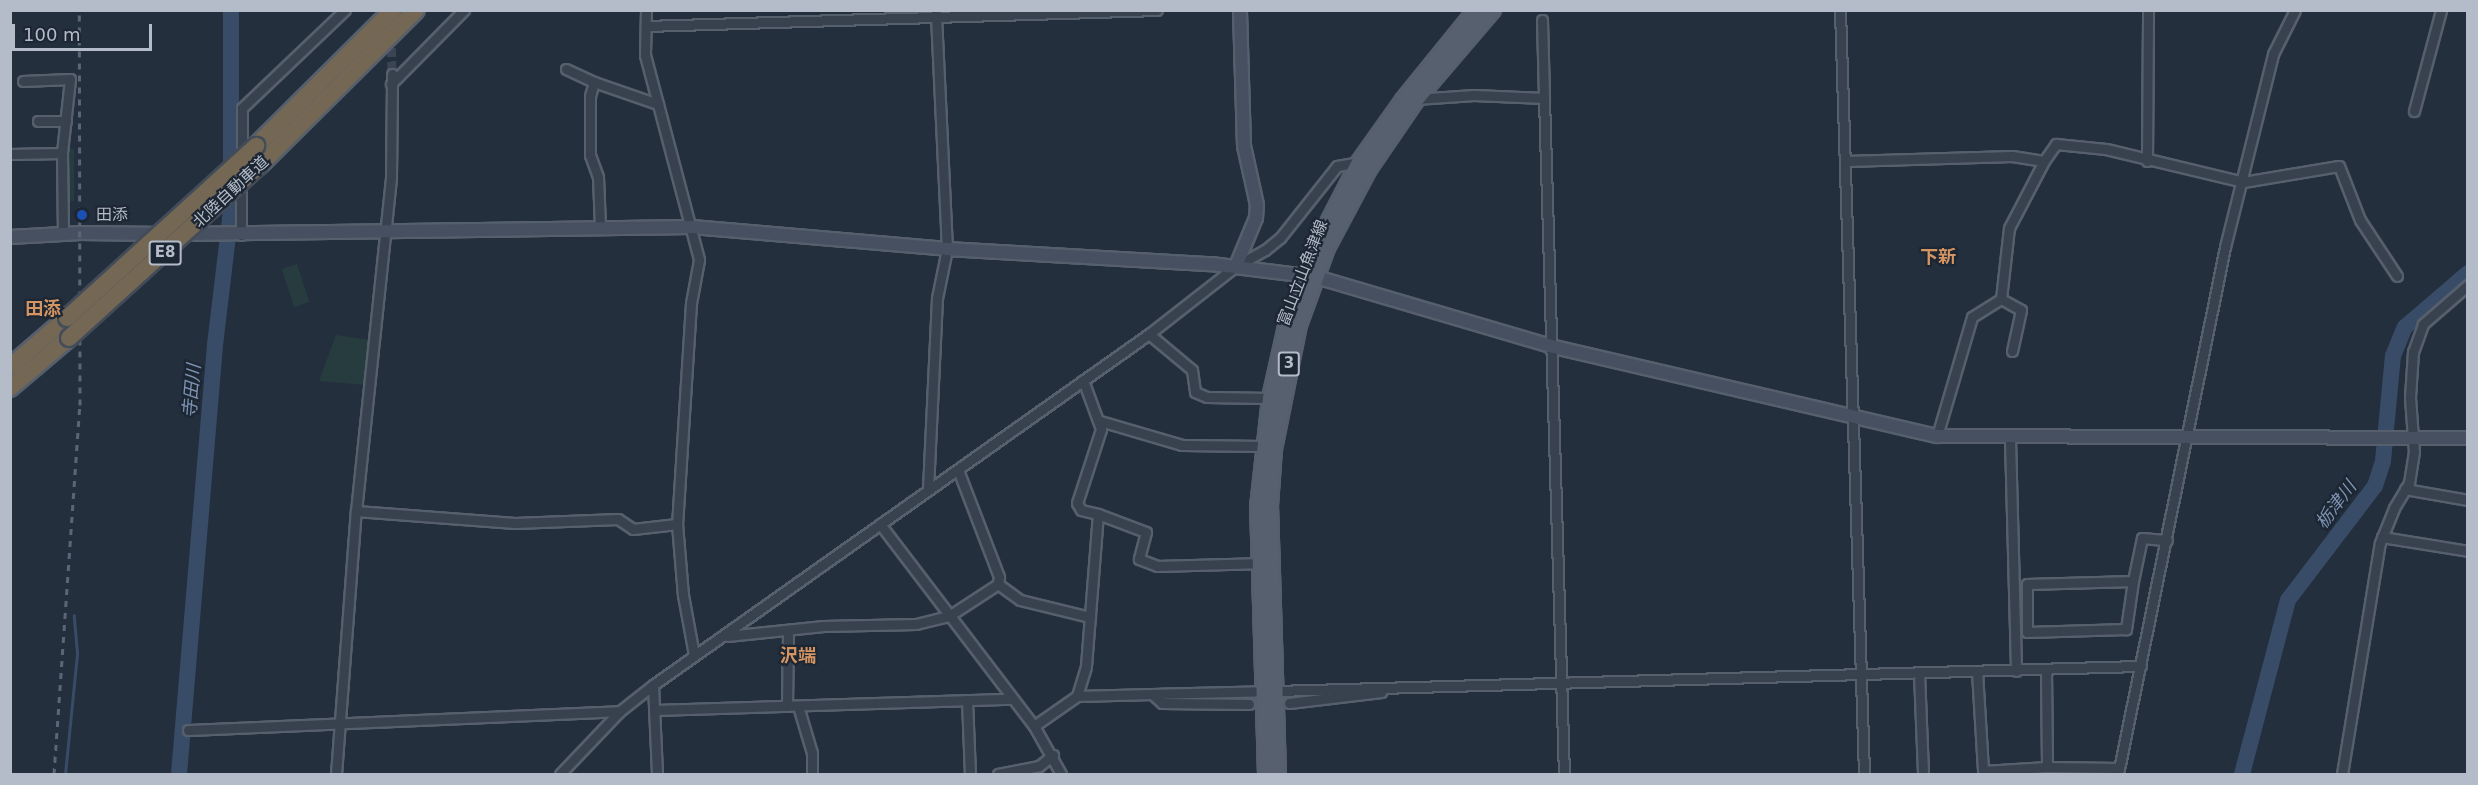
<!DOCTYPE html>
<meta charset="utf-8">
<style>
body{margin:0}
#map{position:relative;width:2478px;height:785px;overflow:hidden;background:#242f3e;font-family:"DejaVu Sans","Noto Sans JP",sans-serif}
div>[style]{position:absolute}
.green>*{inset:0;background:#263c3f;transform-origin:0 0}
.stream>*{height:3px;margin:-1.5px;padding:0 1.5px;transform-origin:1.5px;border-radius:1.5px;background:#394c67}
.river>*{height:16px;margin:-8px;padding:0 8px;transform-origin:8px;border-radius:8px;background:#394c67}
.street-tunnel>*{height:9px;margin-top:-4.5px;transform-origin:0;background:repeating-linear-gradient(90deg,#3a4453 0 9px,transparent 0 13.5px)}
.roads{filter:drop-shadow(2px 0 #565f6c) drop-shadow(-2px 0 #565f6c) drop-shadow(0 2px #565f6c) drop-shadow(0 -2px #565f6c)}
.street>*{height:9px;margin:-4.5px;padding:0 4.5px;transform-origin:4.5px;border-radius:4.5px;background:#38414e}
.secondary>*{height:12px;margin:-6px;padding:0 6px;transform-origin:6px;border-radius:6px;background:#465061}
.primary>*{height:14px;margin:-7px;padding:0 7px;transform-origin:7px;border-radius:7px;background:#56606e}
.highway>*{height:16px;margin:-8px;padding:0 8px;transform-origin:8px;border-radius:8px;background:#746855}
.rail>*{height:3px;margin-top:-1.5px;transform-origin:0;background:repeating-linear-gradient(90deg,#5a6575 0 6px,transparent 0 12px)}
.bridges{filter:drop-shadow(2px 0 #434c59) drop-shadow(-2px 0 #434c59) drop-shadow(0 2px #434c59) drop-shadow(0 -2px #434c59)}
.highway-bridge>*{height:16px;margin:-8px;padding:0 8px;transform-origin:8px;border-radius:8px;background:#746855}
.dots>*{width:16px;height:16px;translate:-50% -50%;box-sizing:border-box;border:3px solid #1d2633;border-radius:50%}
span{translate:-50% -50%;white-space:nowrap;text-align:center;line-height:1.15;-webkit-text-stroke:4.5px #1d2633;paint-order:stroke}
.shield-label span{padding:2px 4px;background:#1d2633;border:2px solid;border-radius:4px;-webkit-text-stroke-width:0}
.shield-label{font-size:15px;color:#b4bcc9;font-weight:700}
.street-label{font-size:16px;color:#b4bcc9}
.poi-label{font-size:16px;color:#b4bcc9}
.left{translate:0 -50%;text-align:left}
.neighbourhood-label{font-size:18px;color:#d59563;font-weight:700}
.water-label{font-size:18px;color:#7c92b1;font-style:italic}
.frame{position:absolute;inset:0;border:12px solid #b4bcc9;pointer-events:none}
.scale{position:absolute;left:12px;top:24px;width:140px;height:27px;box-sizing:border-box;border:3px solid #b4bcc9;border-top:0;padding-left:8px;font-size:18px;line-height:21px;white-space:nowrap;color:#b4bcc9;-webkit-text-stroke:4px #1d2633;paint-order:stroke}
</style>
<div id="map">
<div class="green">
<div style="left:64px;top:149px;width:10px;height:52px"></div>
<div style="left:297px;top:264px;width:40px;height:16px;rotate:72deg"></div>
<div style="clip-path:polygon(336px 335px,370px 340px,366px 385px,319px 381px)"></div>
</div>
<div class="stream">
<div style="left:65px;top:774px;width:122px;rotate:-84.3deg"></div>
<div style="left:77px;top:653px;width:38px;rotate:-95deg"></div>
</div>
<div class="river">
<div style="left:179px;top:774px;width:431px;rotate:-85.2deg"></div>
<div style="left:215px;top:345px;width:135px;rotate:-83.2deg"></div>
<div style="left:231px;top:211px;width:201px;rotate:-90deg"></div>
<div style="left:2242px;top:774px;width:180px;rotate:-75.2deg"></div>
<div style="left:2288px;top:600px;width:143px;rotate:-52.7deg"></div>
<div style="left:2375px;top:486px;width:26px;rotate:-72deg"></div>
<div style="left:2383px;top:461px;width:105px;rotate:-84.6deg"></div>
<div style="left:2393px;top:356px;width:31px;rotate:-68deg"></div>
<div style="left:2405px;top:327px;width:83px;rotate:-40.6deg"></div>
</div>
<div class="street-tunnel">
<div style="left:391px;top:34px;width:40px;rotate:88.6deg"></div>
</div>
<div class="roads">
<div class="street">
<div style="left:646px;top:10px;width:45px;rotate:91.3deg"></div>
<div style="left:645px;top:55px;width:212px;rotate:75.2deg"></div>
<div style="left:699px;top:260px;width:44px;rotate:100.5deg"></div>
<div style="left:691px;top:303px;width:221px;rotate:93.6deg"></div>
<div style="left:677px;top:524px;width:71px;rotate:85.2deg"></div>
<div style="left:683px;top:595px;width:61px;rotate:79.6deg"></div>
<div style="left:1840px;top:10px;width:764px;rotate:88.2deg"></div>
<div style="left:1542px;top:20px;width:78px;rotate:88.5deg"></div>
<div style="left:646px;top:26px;width:511px;rotate:-1.79deg"></div>
<div style="left:566px;top:69px;width:31px;rotate:25deg"></div>
<div style="left:594px;top:82px;width:15px;rotate:106deg"></div>
<div style="left:590px;top:96px;width:59px;rotate:90deg"></div>
<div style="left:590px;top:155px;width:23px;rotate:70deg"></div>
<div style="left:598px;top:177px;width:50px;rotate:87.7deg"></div>
<div style="left:23px;top:81px;width:47px;rotate:-2.4deg"></div>
<div style="left:70px;top:79px;width:74px;rotate:96.2deg"></div>
<div style="left:62px;top:153px;width:81px;rotate:89.3deg"></div>
<div style="left:594px;top:82px;width:68px;rotate:19deg"></div>
<div style="left:391px;top:84px;width:104px;rotate:-45.4deg"></div>
<div style="left:1416px;top:99px;width:58px;rotate:-3.9deg"></div>
<div style="left:1474px;top:95px;width:70px;rotate:2.5deg"></div>
<div style="left:1544px;top:98px;width:676px;rotate:88.31deg"></div>
<div style="left:2414px;top:111px;width:105px;rotate:-75deg"></div>
<div style="left:38px;top:121px;width:28px"></div>
<div style="left:10px;top:154px;width:52px;rotate:-1.1deg"></div>
<div style="left:242px;top:160px;width:52px;rotate:-90deg"></div>
<div style="left:242px;top:108px;width:142px;rotate:-43.6deg"></div>
<div style="left:1846px;top:161px;width:166px;rotate:-1.7deg"></div>
<div style="left:2012px;top:156px;width:32px;rotate:9deg"></div>
<div style="left:2044px;top:161px;width:21px;rotate:-55deg"></div>
<div style="left:2056px;top:144px;width:50px;rotate:5.7deg"></div>
<div style="left:2106px;top:149px;width:141px;rotate:13.5deg"></div>
<div style="left:2243px;top:182px;width:97px;rotate:-9.5deg"></div>
<div style="left:2339px;top:166px;width:58px;rotate:68.7deg"></div>
<div style="left:2360px;top:220px;width:67px;rotate:56.5deg"></div>
<div style="left:2147px;top:161px;width:151px;rotate:-89.6deg"></div>
<div style="left:241px;top:235px;width:52px;rotate:-90deg"></div>
<div style="left:1149px;top:334px;width:56px;rotate:39.9deg"></div>
<div style="left:1192px;top:370px;width:22px;rotate:82deg"></div>
<div style="left:1195px;top:392px;width:13px;rotate:23deg"></div>
<div style="left:1207px;top:397px;width:63px;rotate:0.9deg"></div>
<div style="left:2012px;top:351px;width:42px;rotate:-77.6deg"></div>
<div style="left:2021px;top:310px;width:23px;rotate:-151deg"></div>
<div style="left:2001px;top:299px;width:71px;rotate:-83.6deg"></div>
<div style="left:2009px;top:228px;width:76px;rotate:-62.4deg"></div>
<div style="left:1100px;top:421px;width:85px;rotate:16.3deg"></div>
<div style="left:1182px;top:445px;width:81px;rotate:0.7deg"></div>
<div style="left:1937px;top:436px;width:124px;rotate:-73.6deg"></div>
<div style="left:1972px;top:317px;width:34px;rotate:-32deg"></div>
<div style="left:2010px;top:439px;width:232px;rotate:88.5deg"></div>
<div style="left:958px;top:470px;width:115px;rotate:69deg"></div>
<div style="left:999px;top:577px;width:7px;rotate:98deg"></div>
<div style="left:928px;top:489px;width:191px;rotate:-87.3deg"></div>
<div style="left:937px;top:298px;width:50px;rotate:-78.5deg"></div>
<div style="left:947px;top:249px;width:236px;rotate:-92.7deg"></div>
<div style="left:2405px;top:489px;width:64px;rotate:9.9deg"></div>
<div style="left:356px;top:511px;width:159px;rotate:4.3deg"></div>
<div style="left:515px;top:523px;width:103px;rotate:-2.2deg"></div>
<div style="left:618px;top:519px;width:18px;rotate:34deg"></div>
<div style="left:633px;top:529px;width:44px;rotate:-6.5deg"></div>
<div style="left:1098px;top:514px;width:51px;rotate:20.6deg"></div>
<div style="left:1146px;top:532px;width:28px;rotate:105deg"></div>
<div style="left:1139px;top:559px;width:19px;rotate:21deg"></div>
<div style="left:1157px;top:566px;width:107px;rotate:-1.6deg"></div>
<div style="left:880px;top:524px;width:254px;rotate:52.7deg"></div>
<div style="left:1034px;top:726px;width:55px;rotate:60.6deg"></div>
<div style="left:2382px;top:537px;width:87px;rotate:9.2deg"></div>
<div style="left:2133px;top:581px;width:49px;rotate:98.3deg"></div>
<div style="left:2126px;top:629px;width:99px;rotate:178.3deg"></div>
<div style="left:2027px;top:632px;width:48px;rotate:-90deg"></div>
<div style="left:2027px;top:584px;width:106px;rotate:-1.6deg"></div>
<div style="left:2133px;top:581px;width:44px;rotate:-78.2deg"></div>
<div style="left:2142px;top:538px;width:25px;rotate:5deg"></div>
<div style="left:998px;top:584px;width:27px;rotate:36deg"></div>
<div style="left:1020px;top:600px;width:72px;rotate:13.7deg"></div>
<div style="left:727px;top:636px;width:97px;rotate:-5.9deg"></div>
<div style="left:823px;top:626px;width:93px;rotate:-1.2deg"></div>
<div style="left:916px;top:624px;width:34px;rotate:-14deg"></div>
<div style="left:949px;top:616px;width:59px;rotate:-33.1deg"></div>
<div style="left:2046px;top:670px;width:97px;rotate:89.4deg"></div>
<div style="left:2047px;top:767px;width:72px;rotate:0.8deg"></div>
<div style="left:1977px;top:672px;width:99px;rotate:86.5deg"></div>
<div style="left:1983px;top:771px;width:64px;rotate:-3.6deg"></div>
<div style="left:1919px;top:673px;width:101px;rotate:87.7deg"></div>
<div style="left:653px;top:685px;width:89px;rotate:87.4deg"></div>
<div style="left:1276px;top:691px;width:865px;rotate:-1.66deg"></div>
<div style="left:1153px;top:695px;width:12px;rotate:42deg"></div>
<div style="left:1162px;top:703px;width:87px;rotate:0.7deg"></div>
<div style="left:1077px;top:696px;width:31px;rotate:-73deg"></div>
<div style="left:1086px;top:666px;width:152px;rotate:-85.5deg"></div>
<div style="left:1098px;top:514px;width:17px;rotate:-167deg"></div>
<div style="left:1081px;top:510px;width:8px;rotate:-120deg"></div>
<div style="left:1077px;top:503px;width:78px;rotate:-72deg"></div>
<div style="left:1101px;top:429px;width:52px;rotate:-110.2deg"></div>
<div style="left:967px;top:700px;width:74px;rotate:87.7deg"></div>
<div style="left:1289px;top:703px;width:93px;rotate:-6.8deg"></div>
<div style="left:787px;top:706px;width:76px;rotate:-89.2deg"></div>
<div style="left:798px;top:706px;width:49px;rotate:73.4deg"></div>
<div style="left:812px;top:753px;width:21px;rotate:90deg"></div>
<div style="left:655px;top:710px;width:356px;rotate:-1.8deg"></div>
<div style="left:1034px;top:726px;width:52px;rotate:-34.9deg"></div>
<div style="left:1077px;top:696px;width:186px;rotate:-1.5deg"></div>
<div style="left:188px;top:730px;width:432px;rotate:-2.5deg"></div>
<div style="left:336px;top:774px;width:264px;rotate:-85.7deg"></div>
<div style="left:356px;top:511px;width:336px;rotate:-84deg"></div>
<div style="left:391px;top:177px;width:103px;rotate:-89.4deg"></div>
<div style="left:560px;top:774px;width:87px;rotate:-46.4deg"></div>
<div style="left:620px;top:711px;width:42px;rotate:-38.2deg"></div>
<div style="left:653px;top:685px;width:608px;rotate:-35.29deg"></div>
<div style="left:1149px;top:334px;width:110px;rotate:-38deg"></div>
<div style="left:1236px;top:266px;width:33px;rotate:-29deg"></div>
<div style="left:1265px;top:250px;width:19px;rotate:-39deg"></div>
<div style="left:1280px;top:238px;width:92px;rotate:-51.6deg"></div>
<div style="left:1337px;top:166px;width:22px;rotate:-10deg"></div>
<div style="left:998px;top:774px;width:42px;rotate:-11deg"></div>
<div style="left:1039px;top:766px;width:18px;rotate:-38deg"></div>
<div style="left:2118px;top:774px;width:538px;rotate:-78.52deg"></div>
<div style="left:2225px;top:247px;width:199px;rotate:-76deg"></div>
<div style="left:2273px;top:54px;width:49px;rotate:-63.4deg"></div>
<div style="left:2342px;top:774px;width:234px;rotate:-80.7deg"></div>
<div style="left:2380px;top:543px;width:38px;rotate:-68deg"></div>
<div style="left:2394px;top:508px;width:29px;rotate:-59deg"></div>
<div style="left:2409px;top:483px;width:31px;rotate:-81deg"></div>
<div style="left:2414px;top:452px;width:55px;rotate:-94.2deg"></div>
<div style="left:2410px;top:397px;width:45px;rotate:-86.2deg"></div>
<div style="left:2413px;top:352px;width:30px;rotate:-70deg"></div>
<div style="left:2423px;top:324px;width:60px;rotate:-40.9deg"></div>
</div>
<div class="secondary">
<div style="left:182px;top:234px;width:510px;rotate:-0.79deg"></div>
<div style="left:692px;top:227px;width:256px;rotate:4.9deg"></div>
<div style="left:947px;top:249px;width:264px;rotate:3.3deg"></div>
<div style="left:1211px;top:264px;width:106px;rotate:7.1deg"></div>
<div style="left:1316px;top:277px;width:244px;rotate:16.4deg"></div>
<div style="left:1550px;top:346px;width:397px;rotate:13.1deg"></div>
<div style="left:1937px;top:436px;width:531px;rotate:0.22deg"></div>
<div style="left:10px;top:237px;width:71px;rotate:-3.2deg"></div>
<div style="left:81px;top:233px;width:83px;rotate:0.7deg"></div>
<div style="left:1236px;top:266px;width:52px;rotate:-67.4deg"></div>
<div style="left:1256px;top:218px;width:13px;rotate:-86deg"></div>
<div style="left:1257px;top:205px;width:60px;rotate:-102.4deg"></div>
<div style="left:1244px;top:146px;width:136px;rotate:-91.7deg"></div>
</div>
<div class="primary">
<div style="left:1266px;top:774px;width:267px;rotate:-91.7deg"></div>
<div style="left:1258px;top:507px;width:110px;rotate:-83.7deg"></div>
<div style="left:1270px;top:398px;width:69px;rotate:-77.4deg"></div>
<div style="left:1285px;top:331px;width:90px;rotate:-70deg"></div>
<div style="left:1316px;top:246px;width:94px;rotate:-62.9deg"></div>
<div style="left:1359px;top:162px;width:76px;rotate:-54.6deg"></div>
<div style="left:1403px;top:100px;width:116px;rotate:-51deg"></div>
<div style="left:1278px;top:774px;width:268px;rotate:-91.7deg"></div>
<div style="left:1270px;top:506px;width:57px;rotate:-86deg"></div>
<div style="left:1274px;top:449px;width:126px;rotate:-78.6deg"></div>
<div style="left:1299px;top:325px;width:82px;rotate:-70deg"></div>
<div style="left:1327px;top:248px;width:89px;rotate:-62deg"></div>
<div style="left:1369px;top:169px;width:85px;rotate:-55.6deg"></div>
<div style="left:1417px;top:99px;width:117px;rotate:-49.5deg"></div>
</div>
<div class="highway">
<div style="left:256px;top:146px;width:193px;rotate:-44.8deg"></div>
<div style="left:259px;top:166px;width:221px;rotate:-44.8deg"></div>
<div style="left:10px;top:367px;width:75px;rotate:-40.7deg"></div>
<div style="left:10px;top:388px;width:77px;rotate:-40.3deg"></div>
</div>
</div>
<div class="rail">
<div style="left:54px;top:774px;width:370px;rotate:-86deg"></div>
<div style="left:80px;top:405px;width:395px;rotate:-90.1deg"></div>
</div>
<div class="bridges">
<div class="highway-bridge">
<div style="left:67px;top:318px;width:256px;rotate:-42.3deg"></div>
<div style="left:69px;top:338px;width:256px;rotate:-42.2deg"></div>
</div>
</div>
<div class="dots">
<div style="left:82px;top:215px;background:#1a4fb4"></div>
</div>
<div class="shield-label">
<span style="left:165px;top:253px">E8</span>
<span style="left:1289px;top:364px">3</span>
</div>
<div class="street-label">
<span style="left:231px;top:192px;rotate:-43deg">北陸自動車道</span>
<span style="left:1303px;top:273px;rotate:-69deg">富山立山魚津線</span>
</div>
<div class="poi-label">
<span class="left" style="left:96px;top:215px">田添</span>
</div>
<div class="neighbourhood-label">
<span style="left:1938px;top:257px">下新</span>
<span style="left:43px;top:309px">田添</span>
<span style="left:798px;top:656px">沢端</span>
</div>
<div class="water-label">
<span style="left:192px;top:391px;rotate:-85deg">寺田川</span>
<span style="left:2336px;top:505px;rotate:-53deg">栃津川</span>
</div>
<div class="frame"></div>
<div class="scale">100 m</div>
</div>
